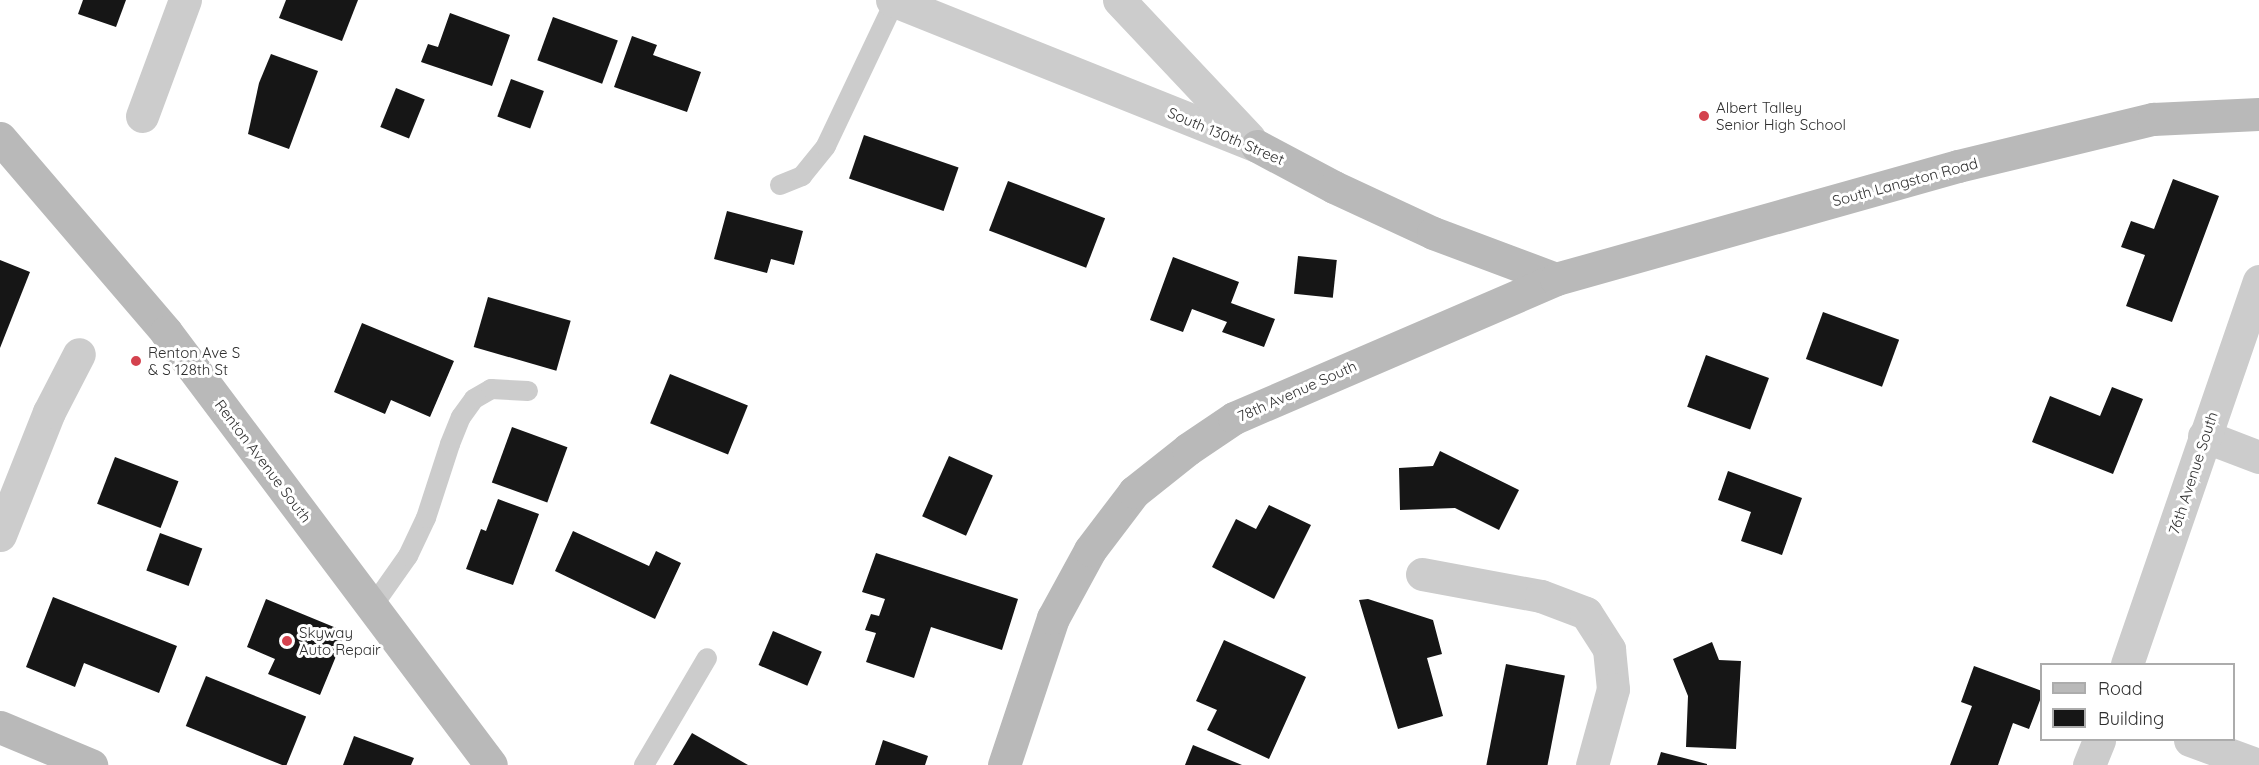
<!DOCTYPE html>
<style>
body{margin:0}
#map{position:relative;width:2259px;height:765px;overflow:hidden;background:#fff;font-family:Quicksand,sans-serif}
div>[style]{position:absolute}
.building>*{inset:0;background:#161616;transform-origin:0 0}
.lane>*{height:20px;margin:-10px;padding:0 10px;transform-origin:10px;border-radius:10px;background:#ccc}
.street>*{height:33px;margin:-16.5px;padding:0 16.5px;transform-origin:16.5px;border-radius:16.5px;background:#ccc}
.secondary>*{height:33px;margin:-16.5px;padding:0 16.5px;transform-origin:16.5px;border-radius:16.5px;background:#b9b9b9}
.dots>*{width:16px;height:16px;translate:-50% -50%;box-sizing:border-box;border:3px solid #fff;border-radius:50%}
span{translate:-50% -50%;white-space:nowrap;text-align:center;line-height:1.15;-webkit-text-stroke:6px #fff;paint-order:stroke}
.poi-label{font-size:15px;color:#2f2f2f}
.left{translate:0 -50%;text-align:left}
.street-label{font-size:15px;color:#2f2f2f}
.legend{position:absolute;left:2040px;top:663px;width:195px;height:78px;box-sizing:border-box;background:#fff;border:2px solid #acacac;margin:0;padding:8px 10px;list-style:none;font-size:18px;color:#2f2f2f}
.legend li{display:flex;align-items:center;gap:12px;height:30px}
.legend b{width:30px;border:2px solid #acacac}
</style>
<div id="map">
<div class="building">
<div style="clip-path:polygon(83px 0,126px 0,116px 27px,78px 14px)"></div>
<div style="clip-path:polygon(286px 0,358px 0,342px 41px,279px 18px)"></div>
<div style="clip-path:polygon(450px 13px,510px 35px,492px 86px,421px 62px,428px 44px,438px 47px)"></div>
<div style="left:553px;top:17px;width:69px;height:46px;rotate:20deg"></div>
<div style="clip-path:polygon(632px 36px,657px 45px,653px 55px,701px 72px,687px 112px,614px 87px)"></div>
<div style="clip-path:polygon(271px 54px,318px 71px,289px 149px,248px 134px,259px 83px)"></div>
<div style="left:511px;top:79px;width:35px;height:40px;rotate:20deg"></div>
<div style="left:396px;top:88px;width:31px;height:42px;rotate:22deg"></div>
<div style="left:864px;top:135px;width:100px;height:46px;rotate:19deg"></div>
<div style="clip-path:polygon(2173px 179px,2219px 196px,2172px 322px,2126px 306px,2145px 255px,2121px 247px,2131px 221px,2154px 229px)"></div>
<div style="left:1008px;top:181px;width:104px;height:53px;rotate:21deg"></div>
<div style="clip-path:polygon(727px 211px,803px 231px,794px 265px,771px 259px,767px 273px,714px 259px)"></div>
<div style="left:1298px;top:256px;width:39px;height:38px;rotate:6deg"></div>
<div style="clip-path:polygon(1173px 257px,1239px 282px,1231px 303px,1275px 319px,1264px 347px,1222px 332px,1227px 322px,1192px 309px,1183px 332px,1150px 320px)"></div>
<div style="clip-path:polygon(0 260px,30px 272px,0 348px)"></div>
<div style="left:488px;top:297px;width:86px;height:52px;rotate:16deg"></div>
<div style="left:1823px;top:312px;width:81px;height:50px;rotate:20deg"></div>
<div style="clip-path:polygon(362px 323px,454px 361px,430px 417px,391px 400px,385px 414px,334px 392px)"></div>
<div style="left:1706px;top:355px;width:67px;height:55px;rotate:20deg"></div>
<div style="left:670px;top:374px;width:84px;height:53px;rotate:22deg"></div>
<div style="clip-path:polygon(2112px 387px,2143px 399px,2113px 474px,2032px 442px,2050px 396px,2100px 416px)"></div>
<div style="left:512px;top:427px;width:59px;height:59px;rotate:20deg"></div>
<div style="clip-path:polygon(1440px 451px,1519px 490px,1499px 530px,1455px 508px,1400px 510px,1399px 468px,1433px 466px)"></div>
<div style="left:949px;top:456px;width:48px;height:66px;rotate:24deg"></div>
<div style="left:115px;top:457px;width:68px;height:50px;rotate:21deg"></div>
<div style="clip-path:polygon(1728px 471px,1802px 498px,1782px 555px,1741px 541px,1751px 512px,1718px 500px)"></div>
<div style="clip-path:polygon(498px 499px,539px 514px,513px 585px,466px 569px,481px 529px,486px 531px)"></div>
<div style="clip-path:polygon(1269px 505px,1311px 525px,1274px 599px,1212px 567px,1236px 519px,1256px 529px)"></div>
<div style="clip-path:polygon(573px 531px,649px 566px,656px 551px,681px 563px,655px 619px,555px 571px)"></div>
<div style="left:160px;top:533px;width:45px;height:40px;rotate:20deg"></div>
<div style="clip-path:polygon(876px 553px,1018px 599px,1002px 650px,931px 627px,914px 678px,866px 662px,876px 633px,865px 630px,871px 614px,879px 616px,885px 599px,862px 592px)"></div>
<div style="clip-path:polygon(53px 597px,177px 646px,159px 693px,84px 663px,75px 687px,26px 667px)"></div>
<div style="clip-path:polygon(266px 599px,346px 632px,320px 695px,268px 674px,275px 659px,247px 647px)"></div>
<div style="clip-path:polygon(1368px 599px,1433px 620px,1442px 654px,1427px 658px,1443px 716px,1398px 729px,1359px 600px)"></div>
<div style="left:773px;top:631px;width:53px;height:37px;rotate:23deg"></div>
<div style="clip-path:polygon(1224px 640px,1306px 677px,1269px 759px,1207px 730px,1217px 710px,1196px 701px)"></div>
<div style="clip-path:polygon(1712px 642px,1719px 660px,1741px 661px,1736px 749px,1686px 747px,1688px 696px,1673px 659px)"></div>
<div style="left:1506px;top:664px;width:60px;height:103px;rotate:11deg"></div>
<div style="clip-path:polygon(1974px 666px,2042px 691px,2042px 695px,2029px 729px,2013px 723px,1998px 765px,1950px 765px,1972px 706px,1961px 702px)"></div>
<div style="left:206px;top:676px;width:108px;height:54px;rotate:22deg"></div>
<div style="clip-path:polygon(692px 733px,748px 765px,673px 765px)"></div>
<div style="clip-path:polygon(354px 736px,414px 758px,411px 765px,343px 765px)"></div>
<div style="clip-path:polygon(883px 740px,928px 756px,925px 765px,875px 765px)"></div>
<div style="clip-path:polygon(1193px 745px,1242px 765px,1185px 765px)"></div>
<div style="clip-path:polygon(1661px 752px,1707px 764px,1707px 765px,1657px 765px)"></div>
</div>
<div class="lane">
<div style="left:780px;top:185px;width:24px;rotate:-22deg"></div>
<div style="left:802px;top:176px;width:38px;rotate:-51deg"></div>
<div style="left:826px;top:146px;width:161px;rotate:-64.6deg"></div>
<div style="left:372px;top:607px;width:62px;rotate:-54.8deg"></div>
<div style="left:408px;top:556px;width:42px;rotate:-64.7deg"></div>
<div style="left:426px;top:518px;width:78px;rotate:-72deg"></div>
<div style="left:450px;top:444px;width:29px;rotate:-68deg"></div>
<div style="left:461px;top:417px;width:22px;rotate:-54deg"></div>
<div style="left:474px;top:399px;width:20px;rotate:-30deg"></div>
<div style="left:491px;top:389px;width:37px;rotate:3deg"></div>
<div style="left:644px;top:765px;width:124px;rotate:-59.5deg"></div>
</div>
<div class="street">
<div style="left:892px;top:0;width:393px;rotate:21.8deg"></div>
<div style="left:1119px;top:0;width:190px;rotate:46.7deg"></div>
<div style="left:142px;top:116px;width:124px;rotate:-69.7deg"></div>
<div style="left:2204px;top:436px;width:59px;rotate:20.9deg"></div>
<div style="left:0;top:535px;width:132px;rotate:-68.3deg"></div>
<div style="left:49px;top:412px;width:65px;rotate:-62.7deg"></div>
<div style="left:1422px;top:574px;width:121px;rotate:10.5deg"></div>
<div style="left:1541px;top:596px;width:48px;rotate:20.7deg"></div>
<div style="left:1586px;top:613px;width:43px;rotate:57.4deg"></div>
<div style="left:1609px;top:649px;width:40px;rotate:84.3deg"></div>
<div style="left:1613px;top:689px;width:79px;rotate:105.4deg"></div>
<div style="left:2127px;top:664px;width:405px;rotate:-71deg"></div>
<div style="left:2190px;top:740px;width:72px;rotate:20.2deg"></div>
<div style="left:2089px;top:765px;width:27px;rotate:-68deg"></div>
</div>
<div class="secondary">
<div style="left:0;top:138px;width:255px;rotate:49.4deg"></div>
<div style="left:166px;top:332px;width:541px;rotate:53.11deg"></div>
<div style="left:1257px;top:146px;width:87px;rotate:28deg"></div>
<div style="left:1334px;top:187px;width:109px;rotate:24.9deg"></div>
<div style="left:1433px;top:233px;width:131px;rotate:20.5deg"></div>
<div style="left:0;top:727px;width:99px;rotate:22.7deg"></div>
<div style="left:1004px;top:765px;width:155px;rotate:-71.6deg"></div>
<div style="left:1053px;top:618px;width:77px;rotate:-61.4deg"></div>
<div style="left:1090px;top:550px;width:73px;rotate:-52.8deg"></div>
<div style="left:1134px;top:492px;width:69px;rotate:-38.5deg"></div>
<div style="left:1188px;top:449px;width:55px;rotate:-34deg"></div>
<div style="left:1234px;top:418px;width:351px;rotate:-23.3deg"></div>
<div style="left:1556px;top:279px;width:418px;rotate:-15.7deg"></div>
<div style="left:1958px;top:166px;width:201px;rotate:-13.6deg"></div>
<div style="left:2153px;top:119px;width:106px;rotate:-2.7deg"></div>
</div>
<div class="dots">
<div style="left:1704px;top:116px;background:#d4424e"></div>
<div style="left:136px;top:361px;background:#d4424e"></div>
<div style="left:287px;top:641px;background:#d4424e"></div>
</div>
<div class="poi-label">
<span class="left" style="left:1716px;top:116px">Albert Talley<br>Senior High School</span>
<span class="left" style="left:148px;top:361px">Renton Ave S<br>&amp; S 128th St</span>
<span class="left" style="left:299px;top:641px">Skyway<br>Auto Repair</span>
</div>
<div class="street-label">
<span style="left:1226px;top:136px;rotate:23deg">South 130th Street</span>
<span style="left:1905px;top:182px;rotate:-15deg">South Langston Road</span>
<span style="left:1297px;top:391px;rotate:-24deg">78th Avenue South</span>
<span style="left:263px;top:461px;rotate:53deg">Renton Avenue South</span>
<span style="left:2193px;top:473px;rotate:-72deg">76th Avenue South</span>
</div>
<ul class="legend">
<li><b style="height:8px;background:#b9b9b9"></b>Road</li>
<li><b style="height:16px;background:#161616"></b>Building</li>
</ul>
</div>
